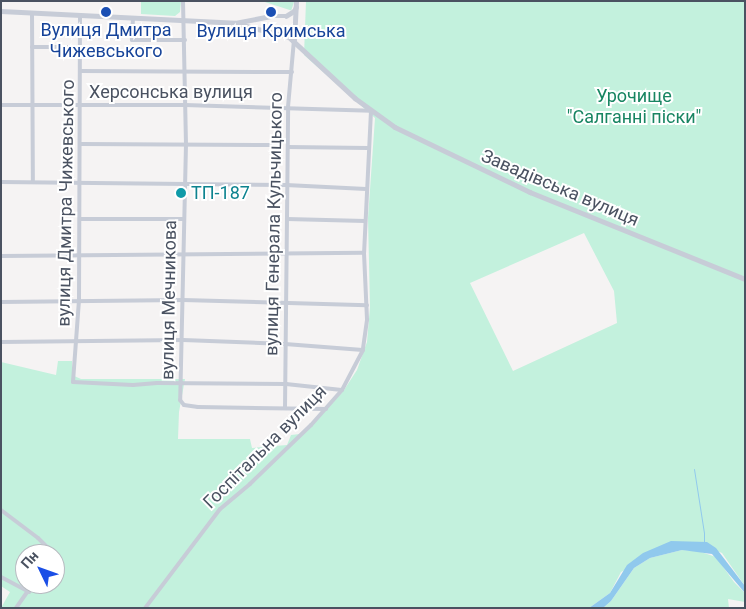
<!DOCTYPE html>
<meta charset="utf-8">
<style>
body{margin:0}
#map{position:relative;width:746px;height:609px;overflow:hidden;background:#f5f3f3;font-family:Roboto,sans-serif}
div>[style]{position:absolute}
.green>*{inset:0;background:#c3f1dd;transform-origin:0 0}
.water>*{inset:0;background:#90c9ed}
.stream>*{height:1px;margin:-0.5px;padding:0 0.5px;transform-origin:0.5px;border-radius:0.5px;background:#90c9ed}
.minor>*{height:4px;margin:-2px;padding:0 2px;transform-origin:2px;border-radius:2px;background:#c7ccd7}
.tertiary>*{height:4.5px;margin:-2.25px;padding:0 2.25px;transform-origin:2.25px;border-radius:2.25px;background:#c7ccd7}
.dots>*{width:14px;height:14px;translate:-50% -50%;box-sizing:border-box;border:2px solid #fff;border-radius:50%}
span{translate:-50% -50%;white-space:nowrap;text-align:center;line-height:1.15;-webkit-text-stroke:4px #fff;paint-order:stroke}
.transit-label{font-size:18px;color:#164399}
.street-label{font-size:18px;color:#4a5261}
.park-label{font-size:18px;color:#188562}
.culture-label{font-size:18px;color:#0d838f}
.left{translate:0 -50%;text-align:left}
.frame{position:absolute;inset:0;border:2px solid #4a5261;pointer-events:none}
.north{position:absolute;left:15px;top:544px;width:50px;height:50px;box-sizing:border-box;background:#fff;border:1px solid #b7bac0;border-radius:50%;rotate:312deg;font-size:14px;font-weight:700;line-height:20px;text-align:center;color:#4a5261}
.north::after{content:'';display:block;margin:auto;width:18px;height:22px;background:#1b4fe6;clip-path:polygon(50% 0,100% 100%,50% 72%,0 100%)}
</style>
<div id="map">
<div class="green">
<div style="clip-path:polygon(141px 1px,181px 1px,180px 12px,175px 16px,141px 14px)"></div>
<div style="clip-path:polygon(evenodd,306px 1px,745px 1px,745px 586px,722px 553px,695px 542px,679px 542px,621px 572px,610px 593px,589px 608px,1px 608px,10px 592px,1px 586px,1px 362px,56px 375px,58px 361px,72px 361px,72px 375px,81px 379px,185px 379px,179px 412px,178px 439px,250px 439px,252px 448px,287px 445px,291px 435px,300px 434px,325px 411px,344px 390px,357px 370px,367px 342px,370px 307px,368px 218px,375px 118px,304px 55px,306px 1px,584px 233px,614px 291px,617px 323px,513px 371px,470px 283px,584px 233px,306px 1px,25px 554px,55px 554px,55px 584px,25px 584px,25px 554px)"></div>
<div style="left:294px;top:2px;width:9px;height:44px;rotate:108deg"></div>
<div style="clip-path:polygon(682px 550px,698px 551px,716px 557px,734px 582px,745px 593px,745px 602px,728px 599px,729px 608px,603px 608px,611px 601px,634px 568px,650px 558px)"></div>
</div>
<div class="water">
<div style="clip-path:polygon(671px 541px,707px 542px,716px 548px,745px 586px,745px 593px,712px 554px,682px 550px,650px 558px,634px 568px,611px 601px,603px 608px,589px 608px,610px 593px,627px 565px,643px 553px)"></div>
</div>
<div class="stream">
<div style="left:694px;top:469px;width:65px;rotate:81.1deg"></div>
<div style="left:704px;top:533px;width:9px;rotate:90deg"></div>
</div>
<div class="minor">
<div style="left:183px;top:1px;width:143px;rotate:88.8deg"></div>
<div style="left:186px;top:144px;width:256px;rotate:91.3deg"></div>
<div style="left:180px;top:400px;width:6px;rotate:51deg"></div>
<div style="left:184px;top:405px;width:14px;rotate:8deg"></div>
<div style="left:198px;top:407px;width:128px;rotate:0.9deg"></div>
<div style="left:32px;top:13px;width:169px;rotate:89.7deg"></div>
<div style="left:80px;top:15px;width:285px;rotate:90.2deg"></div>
<div style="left:79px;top:300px;width:82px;rotate:94.2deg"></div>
<div style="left:73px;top:382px;width:60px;rotate:2.9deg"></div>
<div style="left:133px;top:385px;width:24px;rotate:-5deg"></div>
<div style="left:157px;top:383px;width:129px;rotate:0.4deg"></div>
<div style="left:286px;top:384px;width:56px;rotate:6.1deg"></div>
<div style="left:133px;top:18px;width:22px;rotate:93deg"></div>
<div style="left:132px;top:40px;width:53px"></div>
<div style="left:32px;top:47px;width:49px"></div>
<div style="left:81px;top:71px;width:211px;rotate:0.3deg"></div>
<div style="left:1px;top:105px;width:184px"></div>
<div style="left:185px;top:105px;width:186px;rotate:1.8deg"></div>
<div style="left:371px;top:111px;width:142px;rotate:92.8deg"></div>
<div style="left:364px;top:253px;width:67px;rotate:87.4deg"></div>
<div style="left:367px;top:320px;width:30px;rotate:98deg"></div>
<div style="left:363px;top:350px;width:45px;rotate:117.7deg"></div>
<div style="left:342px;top:390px;width:47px;rotate:131.5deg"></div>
<div style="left:311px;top:425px;width:85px;rotate:136deg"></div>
<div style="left:250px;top:484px;width:39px;rotate:140deg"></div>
<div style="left:220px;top:509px;width:124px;rotate:127.1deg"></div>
<div style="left:81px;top:144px;width:189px;rotate:0.3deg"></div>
<div style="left:288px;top:147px;width:80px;rotate:0.7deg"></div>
<div style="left:1px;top:182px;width:285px;rotate:0.6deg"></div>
<div style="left:286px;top:185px;width:80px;rotate:2.9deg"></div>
<div style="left:80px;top:219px;width:104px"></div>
<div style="left:287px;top:219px;width:78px;rotate:1.5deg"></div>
<div style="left:1px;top:256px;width:363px;rotate:-0.5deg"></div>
<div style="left:1px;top:302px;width:182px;rotate:-0.6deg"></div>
<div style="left:183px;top:300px;width:184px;rotate:1.6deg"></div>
<div style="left:1px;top:342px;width:182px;rotate:-0.6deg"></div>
<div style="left:183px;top:340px;width:102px;rotate:2.2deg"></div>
<div style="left:285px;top:344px;width:78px;rotate:4.4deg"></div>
<div style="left:285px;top:408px;width:301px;rotate:-89.4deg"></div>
<div style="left:288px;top:107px;width:67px;rotate:-84.9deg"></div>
<div style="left:1px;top:510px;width:46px;rotate:37.1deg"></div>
<div style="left:38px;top:538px;width:18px;rotate:45deg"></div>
<div style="left:51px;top:551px;width:3px;rotate:108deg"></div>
<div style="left:1px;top:577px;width:32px;rotate:28deg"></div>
<div style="left:16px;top:608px;width:29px;rotate:-55deg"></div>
</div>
<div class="tertiary">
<div style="left:1px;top:11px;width:234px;rotate:2.9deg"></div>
<div style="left:235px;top:23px;width:56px;rotate:14.5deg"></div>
<div style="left:289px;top:37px;width:90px;rotate:42.7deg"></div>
<div style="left:355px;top:98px;width:49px;rotate:35.9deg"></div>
<div style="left:395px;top:127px;width:150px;rotate:25.7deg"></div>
<div style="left:530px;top:192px;width:232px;rotate:22deg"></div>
<div style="left:235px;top:23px;width:36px;rotate:-11deg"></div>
<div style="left:270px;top:16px;width:16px"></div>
<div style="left:286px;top:16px;width:9px;rotate:-32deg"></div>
<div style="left:294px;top:11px;width:4px;rotate:-63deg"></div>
<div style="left:294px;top:40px;width:39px;rotate:-87deg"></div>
</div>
<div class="dots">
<div style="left:106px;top:12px;background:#1a4fb4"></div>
<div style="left:271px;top:12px;background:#1a4fb4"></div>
<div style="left:181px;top:193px;background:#0f9aa8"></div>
</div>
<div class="transit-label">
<span style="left:106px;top:41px">Вулиця Дмитра<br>Чижевського</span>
<span style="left:271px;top:31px">Вулиця Кримська</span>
</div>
<div class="street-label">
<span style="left:171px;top:92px">Херсонська вулиця</span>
<span style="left:560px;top:188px;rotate:23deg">Завадівська вулиця</span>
<span style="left:66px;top:203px;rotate:-89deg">вулиця Дмитра Чижевського</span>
<span style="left:274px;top:224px;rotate:-89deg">вулиця Генерала Кульчицького</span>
<span style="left:169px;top:300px;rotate:-89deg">вулиця Мечникова</span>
<span style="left:265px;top:447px;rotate:-45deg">Госпітальна вулиця</span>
</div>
<div class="park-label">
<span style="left:634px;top:107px">Урочище<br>"Салганні піски"</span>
</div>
<div class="culture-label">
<span class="left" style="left:191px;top:193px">ТП-187</span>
</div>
<div class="frame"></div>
<div class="north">Пн</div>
</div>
